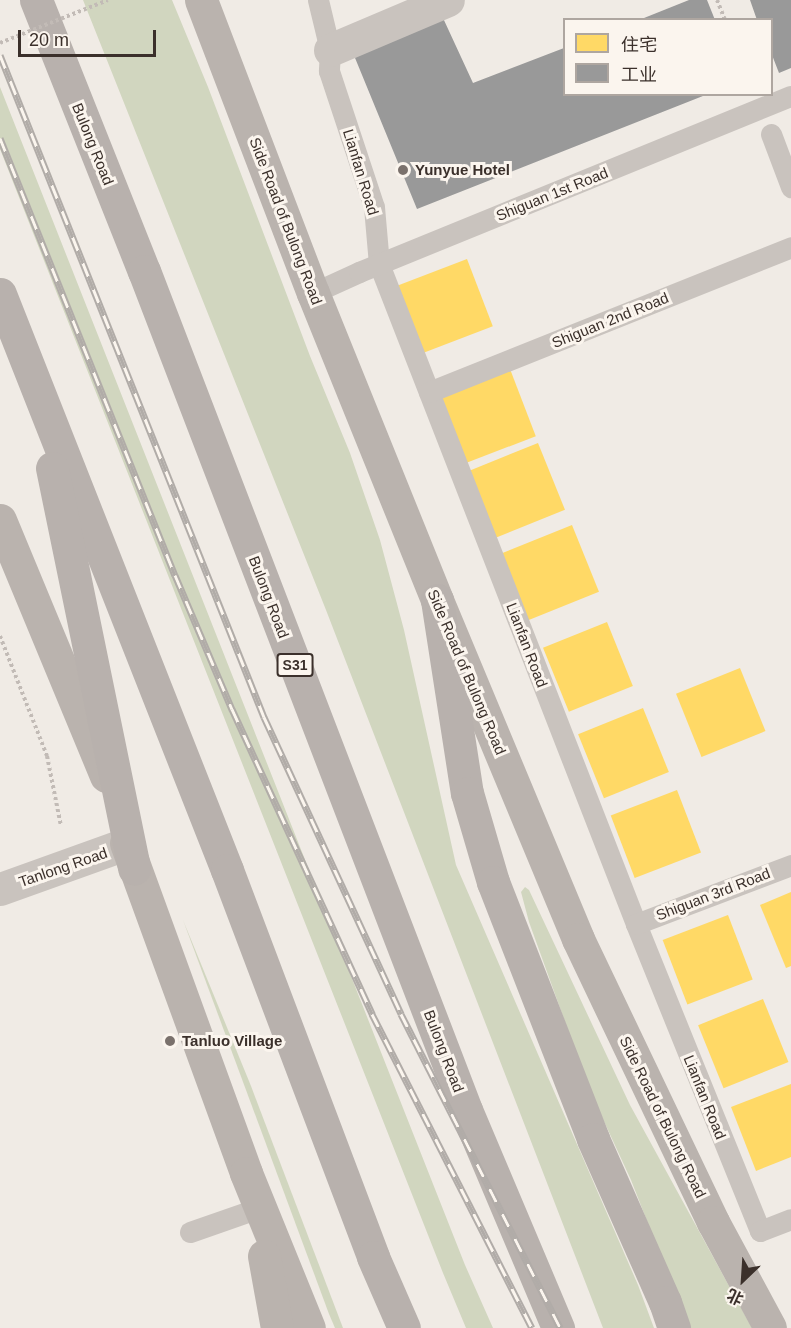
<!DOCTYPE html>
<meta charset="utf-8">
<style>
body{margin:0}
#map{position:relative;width:791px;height:1328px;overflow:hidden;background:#f0ebe5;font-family:Helvetica,"Noto Sans SC",sans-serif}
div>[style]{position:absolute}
.green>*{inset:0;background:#d1d6bf}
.homes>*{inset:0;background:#ffd966;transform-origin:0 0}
.industry>*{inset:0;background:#999}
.path>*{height:4px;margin-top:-2px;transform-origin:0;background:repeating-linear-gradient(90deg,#c2bbb6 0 3px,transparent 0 6px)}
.lane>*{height:21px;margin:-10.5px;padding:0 10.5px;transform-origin:10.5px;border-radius:10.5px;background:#c9c3be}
.street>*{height:33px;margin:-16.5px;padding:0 16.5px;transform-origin:16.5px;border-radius:16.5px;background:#c9c3be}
.secondary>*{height:33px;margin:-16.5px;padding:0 16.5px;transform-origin:16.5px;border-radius:16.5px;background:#bab3ae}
.primary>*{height:33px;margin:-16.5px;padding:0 16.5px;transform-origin:16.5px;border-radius:16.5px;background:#b8b1ad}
.rail>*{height:7px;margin-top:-3.5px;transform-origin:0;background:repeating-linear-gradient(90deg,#fbf5ee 0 14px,#b1aca8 0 28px);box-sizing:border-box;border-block:2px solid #b1aca8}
.path-bridge>*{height:4px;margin-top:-2px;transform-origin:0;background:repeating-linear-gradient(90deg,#c2bbb6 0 3px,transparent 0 6px)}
.dots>*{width:16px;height:16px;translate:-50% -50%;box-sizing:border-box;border:3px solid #fbf5ee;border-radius:50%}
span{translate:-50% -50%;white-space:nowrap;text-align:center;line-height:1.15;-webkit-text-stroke:6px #fbf5ee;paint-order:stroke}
.shield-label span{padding:2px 4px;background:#fbf5ee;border:2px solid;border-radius:4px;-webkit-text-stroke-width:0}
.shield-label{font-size:14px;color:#3b302b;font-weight:700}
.street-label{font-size:15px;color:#3b302b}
.poi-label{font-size:15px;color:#3b302b;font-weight:700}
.left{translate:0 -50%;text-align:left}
.legend{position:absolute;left:563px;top:18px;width:210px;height:78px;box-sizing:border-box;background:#fbf5ee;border:2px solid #aea6a0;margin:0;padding:8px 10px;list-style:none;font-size:18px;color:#3b302b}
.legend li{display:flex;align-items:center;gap:12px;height:30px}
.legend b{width:30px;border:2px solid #aea6a0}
.north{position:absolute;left:713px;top:1250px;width:60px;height:60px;-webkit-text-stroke:4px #fbf5ee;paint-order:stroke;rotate:205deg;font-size:16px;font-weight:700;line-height:24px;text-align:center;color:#3b302b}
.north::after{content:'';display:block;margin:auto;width:21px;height:27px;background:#3b302b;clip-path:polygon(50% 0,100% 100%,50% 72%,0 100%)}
.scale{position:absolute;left:18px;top:30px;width:138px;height:27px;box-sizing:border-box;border:3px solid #3b302b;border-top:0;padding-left:8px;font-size:18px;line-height:21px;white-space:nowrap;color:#3b302b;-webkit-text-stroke:4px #fbf5ee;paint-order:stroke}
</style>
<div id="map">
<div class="green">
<div style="clip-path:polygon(83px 0,172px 0,208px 87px,310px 356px,350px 453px,380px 540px,404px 630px,456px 865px,638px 1285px,654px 1328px,603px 1328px,326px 610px)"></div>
<div style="clip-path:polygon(0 87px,465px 1265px,493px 1328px,466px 1328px,443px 1273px,0 149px)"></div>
<div style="clip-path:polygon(525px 887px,529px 890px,630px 1105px,752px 1328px,689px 1328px,631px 1180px,590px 1091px,529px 922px,521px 892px)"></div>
<div style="clip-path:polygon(183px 920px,251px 1086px,343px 1328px,335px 1328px,329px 1314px)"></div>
</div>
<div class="homes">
<div style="left:467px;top:259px;width:72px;height:79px;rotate:69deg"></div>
<div style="left:510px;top:369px;width:72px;height:79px;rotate:69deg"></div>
<div style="left:538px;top:443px;width:72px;height:78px;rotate:68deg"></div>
<div style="left:572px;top:525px;width:72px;height:79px;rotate:68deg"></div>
<div style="left:607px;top:622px;width:69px;height:69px;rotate:68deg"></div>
<div style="left:740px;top:668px;width:68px;height:69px;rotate:68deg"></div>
<div style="left:643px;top:708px;width:69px;height:70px;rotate:68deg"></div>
<div style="left:677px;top:790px;width:67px;height:71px;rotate:69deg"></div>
<div style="clip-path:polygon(791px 892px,791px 966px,786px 968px,760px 905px)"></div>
<div style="left:728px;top:915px;width:69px;height:70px;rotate:69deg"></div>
<div style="left:763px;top:999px;width:68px;height:70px;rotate:68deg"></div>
<div style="clip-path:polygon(791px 1084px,791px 1157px,756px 1171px,731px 1107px)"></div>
</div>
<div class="industry">
<div style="clip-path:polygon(689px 0,707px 0,715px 20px,639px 20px)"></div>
<div style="clip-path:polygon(750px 0,791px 0,791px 68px,779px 73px,772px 55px,772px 20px,757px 20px)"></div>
<div style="clip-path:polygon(443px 18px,473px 83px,564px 48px,564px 94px,708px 94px,417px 209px,353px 53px)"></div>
</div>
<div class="path">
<div style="left:717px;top:0;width:22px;rotate:68deg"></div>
<div style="left:0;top:636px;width:129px;rotate:68.6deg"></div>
<div style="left:47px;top:756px;width:71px;rotate:78.7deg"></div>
</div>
<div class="lane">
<div style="left:318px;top:0;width:51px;rotate:76.5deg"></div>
<div style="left:330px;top:50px;width:21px;rotate:93deg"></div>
<div style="left:329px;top:71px;width:143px;rotate:71.7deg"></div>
<div style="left:374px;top:207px;width:57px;rotate:85deg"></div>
<div style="left:379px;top:264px;width:708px;rotate:68.72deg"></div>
<div style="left:636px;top:924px;width:331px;rotate:68deg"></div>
<div style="left:760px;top:1231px;width:33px;rotate:-21deg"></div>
<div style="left:771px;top:134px;width:57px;rotate:69.3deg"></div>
<div style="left:313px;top:293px;width:51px;rotate:-24.5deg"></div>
<div style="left:359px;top:272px;width:466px;rotate:-22.2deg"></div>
<div style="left:429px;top:392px;width:390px;rotate:-21.8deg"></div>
<div style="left:636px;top:924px;width:166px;rotate:-20.8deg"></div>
<div style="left:190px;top:1232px;width:67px;rotate:-19.2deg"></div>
</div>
<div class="street">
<div style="left:330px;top:50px;width:128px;rotate:-23deg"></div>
<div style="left:0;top:889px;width:134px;rotate:-19.7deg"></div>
</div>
<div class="secondary">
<div style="left:201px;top:0;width:314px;rotate:69.1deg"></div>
<div style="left:313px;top:293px;width:331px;rotate:68deg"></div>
<div style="left:437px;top:600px;width:367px;rotate:67.4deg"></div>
<div style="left:578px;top:939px;width:314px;rotate:64.5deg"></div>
<div style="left:713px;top:1222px;width:120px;rotate:61.7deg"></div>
<div style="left:0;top:520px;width:277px;rotate:67.5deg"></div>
<div style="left:126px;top:843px;width:351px;rotate:70deg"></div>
<div style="left:246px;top:1173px;width:167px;rotate:67.9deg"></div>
<div style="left:264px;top:1256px;width:73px;rotate:79.8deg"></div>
</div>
<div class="primary">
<div style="left:36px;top:0;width:292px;rotate:68.3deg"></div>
<div style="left:144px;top:271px;width:899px;rotate:69deg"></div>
<div style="left:466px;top:1110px;width:237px;rotate:67.1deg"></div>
<div style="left:0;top:294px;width:619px;rotate:68.49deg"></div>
<div style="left:227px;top:870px;width:414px;rotate:69.3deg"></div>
<div style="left:373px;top:1257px;width:77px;rotate:66.4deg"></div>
<div style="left:52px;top:468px;width:409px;rotate:78.4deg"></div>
<div style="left:437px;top:600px;width:195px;rotate:81.2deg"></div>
<div style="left:467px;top:793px;width:93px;rotate:73.7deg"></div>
<div style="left:493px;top:882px;width:276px;rotate:68.7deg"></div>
<div style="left:593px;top:1139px;width:178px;rotate:66.2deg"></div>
<div style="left:665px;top:1302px;width:28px;rotate:71deg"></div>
</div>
<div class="rail">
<div style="left:0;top:55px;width:713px;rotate:68.26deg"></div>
<div style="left:264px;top:717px;width:327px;rotate:65.2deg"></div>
<div style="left:401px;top:1014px;width:352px;rotate:63.1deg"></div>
<div style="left:0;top:138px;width:471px;rotate:68.2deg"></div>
<div style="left:175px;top:575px;width:146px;rotate:67deg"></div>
<div style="left:232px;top:709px;width:336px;rotate:65.3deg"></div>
<div style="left:372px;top:1014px;width:352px;rotate:63deg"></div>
</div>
<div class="path-bridge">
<div style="left:0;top:43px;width:116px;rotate:-21.7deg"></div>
</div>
<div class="dots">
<div style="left:403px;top:170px;background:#7a716c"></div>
<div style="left:170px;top:1041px;background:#7a716c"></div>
</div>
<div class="shield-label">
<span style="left:295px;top:665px">S31</span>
</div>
<div class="street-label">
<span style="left:93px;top:144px;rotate:68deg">Bulong Road</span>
<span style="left:361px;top:172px;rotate:73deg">Lianfan Road</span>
<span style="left:552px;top:194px;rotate:-22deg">Shiguan 1st Road</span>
<span style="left:286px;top:221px;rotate:69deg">Side Road of Bulong Road</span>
<span style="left:610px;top:320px;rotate:-22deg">Shiguan 2nd Road</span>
<span style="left:269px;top:597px;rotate:69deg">Bulong Road</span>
<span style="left:527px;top:645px;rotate:69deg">Lianfan Road</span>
<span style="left:467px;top:672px;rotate:67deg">Side Road of Bulong Road</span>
<span style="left:63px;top:867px;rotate:-19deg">Tanlong Road</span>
<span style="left:713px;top:894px;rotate:-21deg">Shiguan 3rd Road</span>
<span style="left:444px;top:1051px;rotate:69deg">Bulong Road</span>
<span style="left:705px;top:1097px;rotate:68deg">Lianfan Road</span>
<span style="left:663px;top:1117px;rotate:64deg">Side Road of Bulong Road</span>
</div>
<div class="poi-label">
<span class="left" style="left:415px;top:170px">Yunyue Hotel</span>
<span class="left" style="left:182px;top:1041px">Tanluo Village</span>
</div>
<ul class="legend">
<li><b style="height:16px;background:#ffd966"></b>住宅</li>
<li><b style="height:16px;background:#999"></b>工业</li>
</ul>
<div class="north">北</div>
<div class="scale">20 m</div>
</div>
